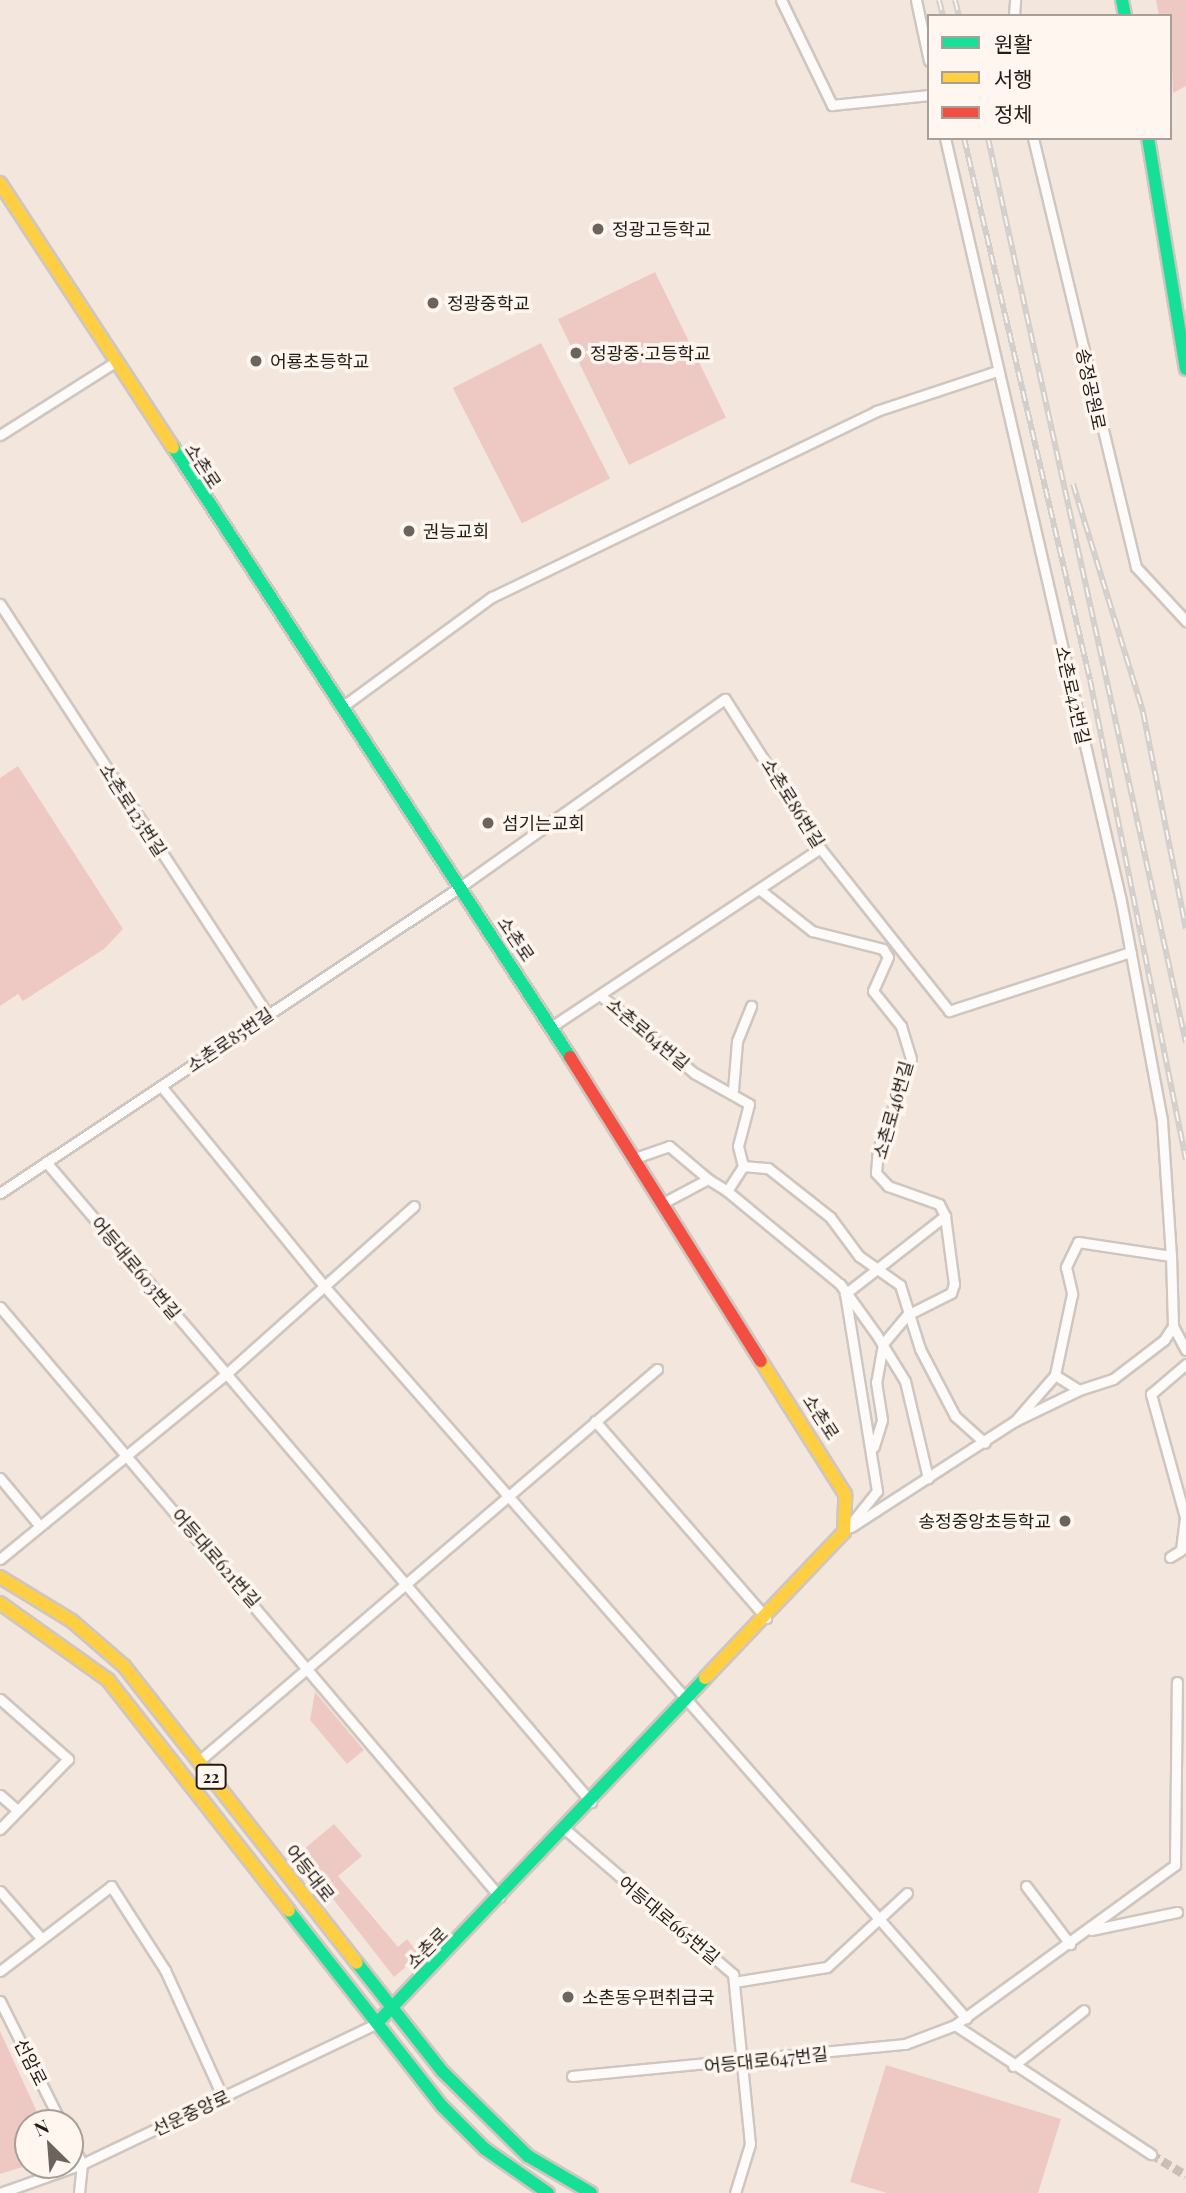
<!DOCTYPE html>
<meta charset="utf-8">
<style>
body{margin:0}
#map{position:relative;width:1186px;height:2193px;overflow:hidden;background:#f3e7dd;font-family:"Playfair Display","Noto Sans KR",serif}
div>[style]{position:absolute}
.green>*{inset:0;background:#eec9c4;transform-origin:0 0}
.street-tunnel>*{height:9px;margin-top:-4.5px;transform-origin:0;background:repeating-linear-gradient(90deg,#cabfb5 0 9px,transparent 0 13.5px)}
.roads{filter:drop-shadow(2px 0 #cfc6bf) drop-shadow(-2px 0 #cfc6bf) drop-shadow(0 2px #cfc6bf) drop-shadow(0 -2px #cfc6bf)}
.street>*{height:9px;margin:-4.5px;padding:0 4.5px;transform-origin:4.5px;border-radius:4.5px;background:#fdfbfa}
.fast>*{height:12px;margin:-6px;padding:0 6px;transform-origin:6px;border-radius:6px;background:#16e098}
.slow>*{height:12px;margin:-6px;padding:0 6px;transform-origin:6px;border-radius:6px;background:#ffcf43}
.jam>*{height:12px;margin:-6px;padding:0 6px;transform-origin:6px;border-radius:6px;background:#f24e42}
.rail>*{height:6px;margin-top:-3px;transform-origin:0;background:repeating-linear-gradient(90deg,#fef6ef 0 10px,#d2cecb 0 20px);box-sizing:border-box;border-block:2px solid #d2cecb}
.dots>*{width:19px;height:19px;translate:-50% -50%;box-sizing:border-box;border:4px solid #fef6ef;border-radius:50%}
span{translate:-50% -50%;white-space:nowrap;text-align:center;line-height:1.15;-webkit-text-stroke:7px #fef6ef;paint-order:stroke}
.shield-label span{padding:2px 5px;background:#fef6ef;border:2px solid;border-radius:5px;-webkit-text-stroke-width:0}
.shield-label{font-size:16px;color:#241d16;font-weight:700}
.poi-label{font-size:18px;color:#241d16}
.left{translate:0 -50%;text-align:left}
.right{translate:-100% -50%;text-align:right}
.street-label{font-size:18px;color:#241d16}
.legend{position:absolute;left:927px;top:14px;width:245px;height:126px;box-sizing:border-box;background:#fef6ef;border:2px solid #a79f98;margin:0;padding:9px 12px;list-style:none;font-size:21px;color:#241d16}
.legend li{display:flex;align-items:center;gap:14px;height:35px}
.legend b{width:35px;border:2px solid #a79f98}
.north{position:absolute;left:14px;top:2109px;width:70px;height:70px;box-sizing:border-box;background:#fef6ef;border:2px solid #a79f98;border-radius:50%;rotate:335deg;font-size:19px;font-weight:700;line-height:28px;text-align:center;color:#241d16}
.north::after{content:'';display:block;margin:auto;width:24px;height:32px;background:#6c645c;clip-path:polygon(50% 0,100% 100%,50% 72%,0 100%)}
</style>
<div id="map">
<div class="green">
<div style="clip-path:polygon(1156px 0,1186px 0,1186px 86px,1173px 93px,1170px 16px,1159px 16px)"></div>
<div style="left:655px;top:272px;width:162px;height:108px;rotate:64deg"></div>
<div style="left:541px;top:343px;width:152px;height:99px;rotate:63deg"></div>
<div style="clip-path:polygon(18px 766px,123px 929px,104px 949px,23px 1001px,18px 994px,0 1006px,0 778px)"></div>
<div style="clip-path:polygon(315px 1692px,364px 1750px,347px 1764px,310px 1720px)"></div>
<div style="clip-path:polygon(334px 1824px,362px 1856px,338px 1876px,398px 1947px,407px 1939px,420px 1955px,394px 1977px,298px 1854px)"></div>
<div style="clip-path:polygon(0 2031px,42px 2123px,28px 2123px,29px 2165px,0 2174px)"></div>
<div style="clip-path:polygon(886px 2065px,1061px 2119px,1038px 2193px,887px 2193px,850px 2182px)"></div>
</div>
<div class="street-tunnel">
<div style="left:1151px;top:2154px;width:41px;rotate:31deg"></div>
</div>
<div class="roads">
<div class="street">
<div style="left:781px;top:0;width:117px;rotate:64.1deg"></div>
<div style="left:832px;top:105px;width:98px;rotate:-5.9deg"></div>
<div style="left:916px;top:0;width:62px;rotate:78deg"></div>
<div style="left:1014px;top:16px;width:16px;rotate:-86deg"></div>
<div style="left:945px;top:138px;width:783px;rotate:77.01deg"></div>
<div style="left:1121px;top:901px;width:224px;rotate:79.4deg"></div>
<div style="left:1162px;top:1121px;width:135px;rotate:86.2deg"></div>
<div style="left:1033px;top:138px;width:441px;rotate:76.5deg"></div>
<div style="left:1136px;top:567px;width:74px;rotate:47.2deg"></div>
<div style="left:0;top:435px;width:136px;rotate:-32.4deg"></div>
<div style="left:0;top:604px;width:489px;rotate:56.9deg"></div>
<div style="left:342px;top:707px;width:186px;rotate:-36.3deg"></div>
<div style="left:492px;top:597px;width:427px;rotate:-25.8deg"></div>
<div style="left:876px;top:411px;width:127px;rotate:-18.3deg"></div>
<div style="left:759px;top:889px;width:68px;rotate:38.4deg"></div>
<div style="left:812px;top:931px;width:73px;rotate:14.2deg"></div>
<div style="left:883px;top:949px;width:9px;rotate:58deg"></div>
<div style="left:888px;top:957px;width:37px;rotate:114deg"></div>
<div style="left:873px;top:991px;width:45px;rotate:51.3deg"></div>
<div style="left:901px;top:1026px;width:34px;rotate:73deg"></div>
<div style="left:911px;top:1059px;width:96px;rotate:110.1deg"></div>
<div style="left:878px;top:1149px;width:24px;rotate:95deg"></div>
<div style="left:876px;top:1173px;width:18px;rotate:47deg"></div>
<div style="left:888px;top:1186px;width:54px;rotate:19.4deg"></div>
<div style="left:939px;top:1204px;width:13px;rotate:63deg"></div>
<div style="left:945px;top:1216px;width:69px;rotate:82.5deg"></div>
<div style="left:954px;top:1284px;width:9px;rotate:108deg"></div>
<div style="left:951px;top:1293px;width:49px;rotate:153.4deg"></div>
<div style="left:907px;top:1315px;width:38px;rotate:130deg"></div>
<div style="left:883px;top:1344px;width:39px;rotate:100deg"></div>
<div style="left:876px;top:1382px;width:38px;rotate:81deg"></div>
<div style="left:882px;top:1420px;width:28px;rotate:107deg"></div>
<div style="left:601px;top:996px;width:121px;rotate:39.6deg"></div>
<div style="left:694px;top:1073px;width:63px;rotate:29.4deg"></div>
<div style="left:749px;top:1104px;width:43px;rotate:104.7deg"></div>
<div style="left:738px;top:1146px;width:21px;rotate:76deg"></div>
<div style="left:743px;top:1166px;width:25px;rotate:5deg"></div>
<div style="left:768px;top:1168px;width:79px;rotate:38.3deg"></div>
<div style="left:830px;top:1217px;width:49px;rotate:53.4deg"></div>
<div style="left:859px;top:1256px;width:50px;rotate:35.3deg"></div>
<div style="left:900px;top:1285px;width:67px;rotate:72.6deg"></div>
<div style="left:920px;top:1349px;width:76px;rotate:62.4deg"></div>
<div style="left:955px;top:1416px;width:40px;rotate:42deg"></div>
<div style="left:551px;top:1027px;width:323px;rotate:-33.6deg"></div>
<div style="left:161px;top:1086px;width:258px;rotate:50.8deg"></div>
<div style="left:324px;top:1286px;width:974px;rotate:48.75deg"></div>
<div style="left:733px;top:1090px;width:49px;rotate:-85.3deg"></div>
<div style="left:737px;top:1041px;width:38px;rotate:-68deg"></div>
<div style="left:632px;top:1159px;width:39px;rotate:-19deg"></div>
<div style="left:669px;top:1146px;width:51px;rotate:40.2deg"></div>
<div style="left:46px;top:1162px;width:841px;rotate:49.58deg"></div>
<div style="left:727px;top:1191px;width:146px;rotate:39.5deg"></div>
<div style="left:840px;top:1284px;width:62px;rotate:54.2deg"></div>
<div style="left:876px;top:1334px;width:55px;rotate:58.3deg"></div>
<div style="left:905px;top:1381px;width:100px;rotate:76.7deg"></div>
<div style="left:0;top:1193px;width:552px;rotate:-33.63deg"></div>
<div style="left:460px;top:887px;width:325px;rotate:-35.4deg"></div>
<div style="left:725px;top:699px;width:177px;rotate:57.5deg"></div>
<div style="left:820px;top:848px;width:208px;rotate:51.6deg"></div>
<div style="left:949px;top:1011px;width:191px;rotate:-18deg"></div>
<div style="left:661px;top:1204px;width:53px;rotate:-28deg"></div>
<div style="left:708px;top:1179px;width:22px;rotate:32deg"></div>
<div style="left:727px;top:1191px;width:30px;rotate:-57deg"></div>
<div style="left:0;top:1307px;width:773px;rotate:49.72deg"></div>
<div style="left:1173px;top:1326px;width:27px;rotate:62deg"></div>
<div style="left:595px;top:1421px;width:261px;rotate:49deg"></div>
<div style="left:1015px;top:1421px;width:61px;rotate:-49deg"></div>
<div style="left:1055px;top:1375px;width:28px;rotate:32deg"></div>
<div style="left:1079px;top:1390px;width:36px;rotate:-18deg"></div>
<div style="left:1113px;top:1379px;width:64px;rotate:-37.4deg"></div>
<div style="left:1164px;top:1340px;width:17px;rotate:-57deg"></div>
<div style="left:1173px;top:1326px;width:70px;rotate:-91.6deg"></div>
<div style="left:1171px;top:1256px;width:94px;rotate:-171.4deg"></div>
<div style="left:1078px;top:1242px;width:28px;rotate:116deg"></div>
<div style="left:1066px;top:1267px;width:28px;rotate:77deg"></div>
<div style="left:1072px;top:1294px;width:83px;rotate:101.9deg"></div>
<div style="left:0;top:1478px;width:61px;rotate:50.3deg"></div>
<div style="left:851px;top:1527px;width:195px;rotate:-32.9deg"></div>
<div style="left:1015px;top:1421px;width:71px;rotate:-25.8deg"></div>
<div style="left:845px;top:1531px;width:51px;rotate:-51.3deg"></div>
<div style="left:877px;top:1491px;width:200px;rotate:-99.2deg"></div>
<div style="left:845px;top:1294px;width:127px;rotate:-38deg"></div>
<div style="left:1170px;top:1557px;width:13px;rotate:-32deg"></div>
<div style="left:1181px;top:1550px;width:33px;rotate:-83deg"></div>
<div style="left:1185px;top:1517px;width:128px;rotate:-105.5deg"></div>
<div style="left:1151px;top:1394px;width:46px;rotate:-40.6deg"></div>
<div style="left:0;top:1559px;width:292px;rotate:-39.3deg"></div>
<div style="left:226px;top:1374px;width:252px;rotate:-41.8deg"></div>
<div style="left:0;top:1699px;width:91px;rotate:41.4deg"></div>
<div style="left:68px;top:1759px;width:98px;rotate:134.2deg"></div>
<div style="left:199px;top:1761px;width:603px;rotate:-40.56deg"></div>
<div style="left:0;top:1795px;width:23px;rotate:41deg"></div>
<div style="left:566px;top:1830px;width:221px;rotate:40.8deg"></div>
<div style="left:733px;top:1974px;width:171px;rotate:84.3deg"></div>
<div style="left:750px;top:2144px;width:51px;rotate:107deg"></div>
<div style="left:1026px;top:1886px;width:73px;rotate:52.8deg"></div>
<div style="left:0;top:1891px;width:62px;rotate:48.9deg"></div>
<div style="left:1091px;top:1930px;width:88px;rotate:-11.8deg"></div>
<div style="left:0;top:1971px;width:140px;rotate:-37.4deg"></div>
<div style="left:111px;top:1886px;width:100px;rotate:57.3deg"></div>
<div style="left:165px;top:1970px;width:141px;rotate:65.6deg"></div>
<div style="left:734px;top:1982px;width:94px;rotate:-9.2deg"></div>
<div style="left:827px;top:1967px;width:109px;rotate:-42.8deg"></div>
<div style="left:0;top:2001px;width:136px;rotate:63.4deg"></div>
<div style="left:955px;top:2025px;width:235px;rotate:33.4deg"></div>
<div style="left:1013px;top:2066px;width:90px;rotate:-38.3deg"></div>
<div style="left:572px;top:2076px;width:335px;rotate:-5.5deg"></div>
<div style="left:905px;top:2044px;width:53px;rotate:-20.8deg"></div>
<div style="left:955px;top:2025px;width:272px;rotate:-36deg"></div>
<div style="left:1175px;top:1865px;width:183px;rotate:-89.4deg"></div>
<div style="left:70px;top:2140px;width:27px;rotate:63deg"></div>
<div style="left:82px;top:2164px;width:29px;rotate:96deg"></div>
<div style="left:0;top:2193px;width:87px;rotate:-19.5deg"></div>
<div style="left:82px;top:2164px;width:327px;rotate:-25.5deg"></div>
</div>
<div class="fast">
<div style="left:1122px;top:0;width:16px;rotate:79deg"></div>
<div style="left:1148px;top:138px;width:234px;rotate:80.7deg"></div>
<div style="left:173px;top:447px;width:728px;rotate:56.94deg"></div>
<div style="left:289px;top:1911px;width:248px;rotate:51.9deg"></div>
<div style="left:442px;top:2106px;width:61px;rotate:45deg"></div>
<div style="left:485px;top:2149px;width:77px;rotate:34.9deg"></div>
<div style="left:357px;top:1963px;width:137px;rotate:51.8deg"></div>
<div style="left:442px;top:2071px;width:121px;rotate:44.7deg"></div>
<div style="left:528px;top:2156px;width:73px;rotate:30.4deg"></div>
<div style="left:377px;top:2023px;width:476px;rotate:-46.4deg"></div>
</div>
<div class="slow">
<div style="left:0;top:183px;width:316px;rotate:56.8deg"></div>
<div style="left:0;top:1577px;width:84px;rotate:31.4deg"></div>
<div style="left:72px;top:1621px;width:69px;rotate:40.9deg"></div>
<div style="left:124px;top:1666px;width:377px;rotate:51.9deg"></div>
<div style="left:0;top:1603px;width:133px;rotate:35.5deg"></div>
<div style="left:108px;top:1680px;width:293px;rotate:51.9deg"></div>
<div style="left:705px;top:1678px;width:202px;rotate:-46.4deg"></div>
<div style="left:844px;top:1532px;width:38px;rotate:-88deg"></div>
<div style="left:845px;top:1494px;width:157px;rotate:-122.3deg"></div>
</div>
<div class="jam">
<div style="left:570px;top:1057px;width:359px;rotate:57.9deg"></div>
</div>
</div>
<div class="rail">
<div style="left:939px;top:0;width:16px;rotate:76deg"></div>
<div style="left:955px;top:0;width:16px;rotate:76deg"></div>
<div style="left:964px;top:138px;width:556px;rotate:76.91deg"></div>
<div style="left:1090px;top:680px;width:489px;rotate:78.7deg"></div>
<div style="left:988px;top:138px;width:926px;rotate:77.66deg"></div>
<div style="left:1073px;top:484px;width:239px;rotate:72.9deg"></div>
<div style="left:1143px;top:712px;width:221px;rotate:78.8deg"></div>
</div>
<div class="dots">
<div style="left:598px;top:229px;background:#6c645c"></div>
<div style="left:433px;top:303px;background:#6c645c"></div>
<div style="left:576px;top:353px;background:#6c645c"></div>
<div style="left:256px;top:361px;background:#6c645c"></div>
<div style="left:409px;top:531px;background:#6c645c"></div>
<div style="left:488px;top:823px;background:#6c645c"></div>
<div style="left:1065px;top:1521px;background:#6c645c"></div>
<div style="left:568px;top:1997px;background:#6c645c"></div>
</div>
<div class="shield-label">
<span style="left:211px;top:1777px">22</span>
</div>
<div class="poi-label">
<span class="left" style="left:612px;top:229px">정광고등학교</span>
<span class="left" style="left:447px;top:303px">정광중학교</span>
<span class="left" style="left:590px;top:353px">정광중·고등학교</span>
<span class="left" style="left:270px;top:361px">어룡초등학교</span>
<span class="left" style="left:423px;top:531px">권능교회</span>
<span class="left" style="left:502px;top:823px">섬기는교회</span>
<span class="right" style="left:1051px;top:1521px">송정중앙초등학교</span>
<span class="left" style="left:582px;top:1997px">소촌동우편취급국</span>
</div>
<div class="street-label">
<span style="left:1091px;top:389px;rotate:78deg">송정공원로</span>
<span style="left:203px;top:466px;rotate:57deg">소촌로</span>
<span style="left:1073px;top:695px;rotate:77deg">소촌로42번길</span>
<span style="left:793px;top:803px;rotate:58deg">소촌로86번길</span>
<span style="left:133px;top:810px;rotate:57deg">소촌로123번길</span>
<span style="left:516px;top:939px;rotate:56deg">소촌로</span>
<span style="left:648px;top:1034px;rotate:40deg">소촌로64번길</span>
<span style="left:230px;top:1040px;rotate:-34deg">소촌로85번길</span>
<span style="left:893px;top:1110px;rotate:-74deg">소촌로46번길</span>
<span style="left:136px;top:1268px;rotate:50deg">어등대로603번길</span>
<span style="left:821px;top:1417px;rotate:57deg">소촌로</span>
<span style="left:216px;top:1558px;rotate:49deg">어등대로621번길</span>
<span style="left:310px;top:1873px;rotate:52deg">어등대로</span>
<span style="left:669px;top:1920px;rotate:40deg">어등대로665번길</span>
<span style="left:427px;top:1948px;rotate:-45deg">소촌로</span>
<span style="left:766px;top:2060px;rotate:-6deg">어등대로647번길</span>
<span style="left:31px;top:2062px;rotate:63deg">선암로</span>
<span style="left:191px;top:2113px;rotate:-25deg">선운중앙로</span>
</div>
<ul class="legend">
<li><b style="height:9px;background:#16e098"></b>원활</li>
<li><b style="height:9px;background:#ffcf43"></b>서행</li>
<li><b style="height:9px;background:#f24e42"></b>정체</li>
</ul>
<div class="north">N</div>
</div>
